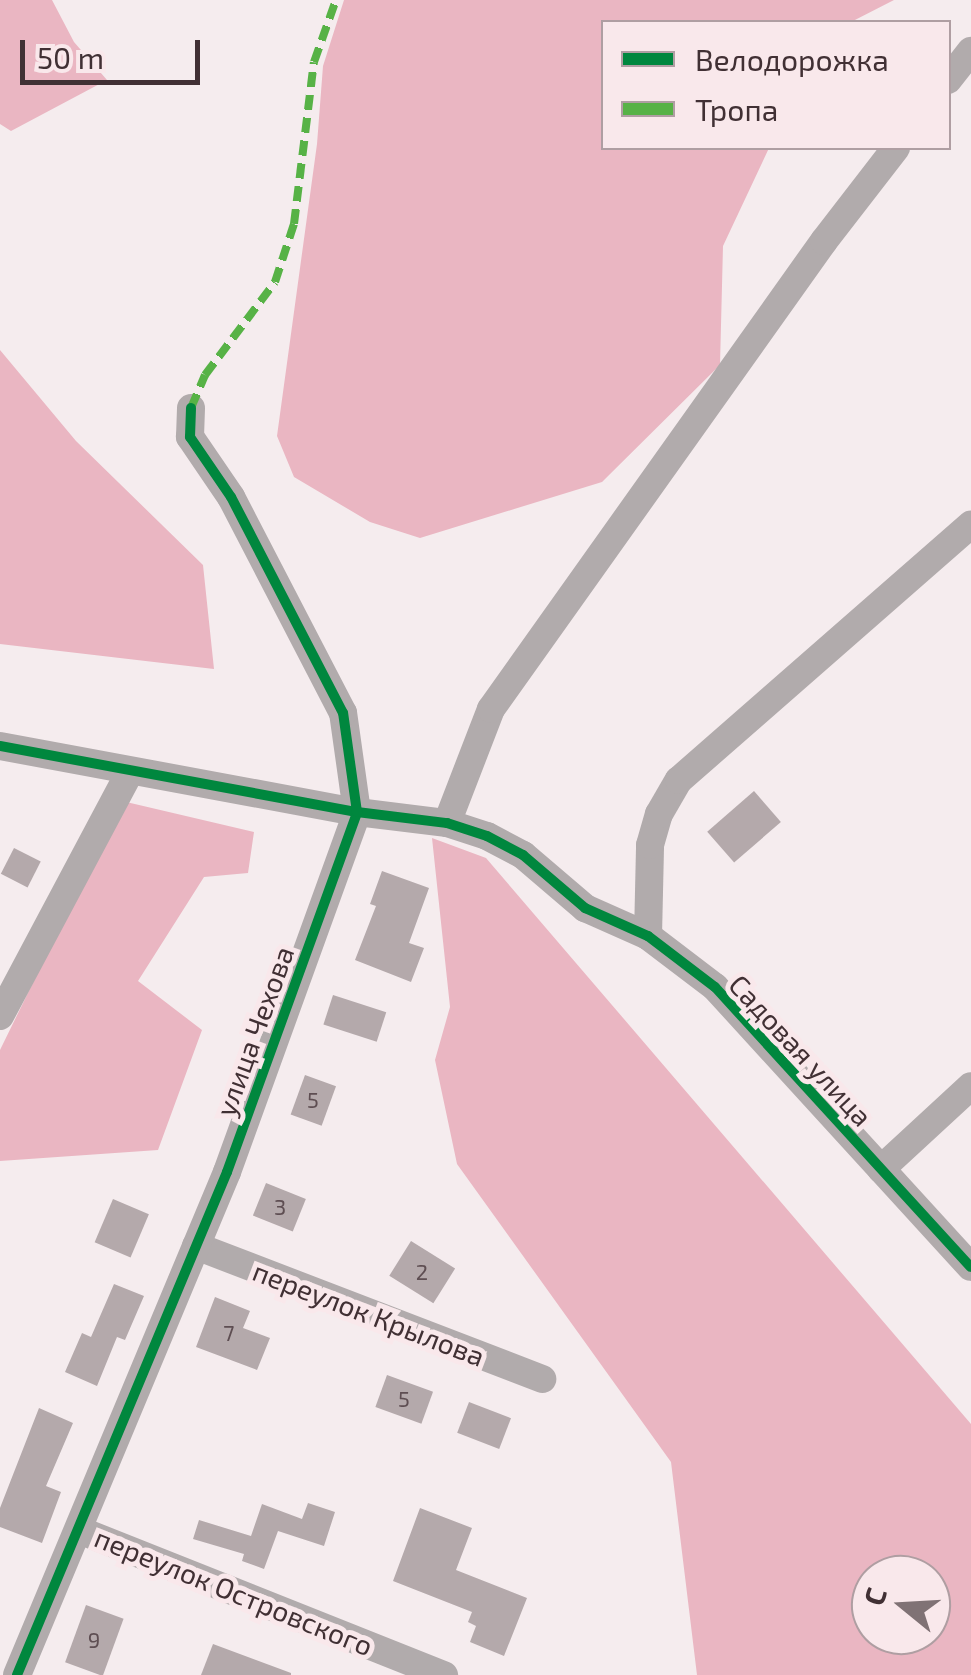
<!DOCTYPE html>
<meta charset="utf-8">
<style>
body{margin:0}
#map{position:relative;width:971px;height:1675px;overflow:hidden;background:#f5ecee;font-family:"Exo 2",sans-serif}
div>[style]{position:absolute}
.forest>*{inset:0;background:#eab6c2}
.building>*{inset:0;background:#b4a9ab;transform-origin:0 0}
.minor>*{height:28px;margin:-14px;padding:0 14px;transform-origin:14px;border-radius:14px;background:#b1abac}
.quiet>*{height:8px;margin-top:-4px;transform-origin:0;background:repeating-linear-gradient(90deg,#57b246 0 15px,transparent 0 23px)}
.cycleway>*{height:10px;margin:-5px;padding:0 5px;transform-origin:5px;border-radius:5px;background:#00873e}
span{translate:-50% -50%;white-space:nowrap;text-align:center;line-height:1.15;-webkit-text-stroke:10px #f9e8eb;paint-order:stroke}
.number-label{font-size:22px;color:#5e4e52}
.number-label span{-webkit-text-stroke-width:0}
.street-label{font-size:28px;color:#413034}
.legend{position:absolute;left:601px;top:20px;width:350px;height:130px;box-sizing:border-box;background:#f9e8eb;border:2px solid #af9ea2;margin:0;padding:12px 18px;list-style:none;font-size:30px;color:#413034}
.legend li{display:flex;align-items:center;gap:20px;height:50px}
.legend b{width:50px;border:2px solid #af9ea2}
.north{position:absolute;left:851px;top:1555px;width:100px;height:100px;box-sizing:border-box;background:#f9e8eb;border:2px solid #af9ea2;border-radius:50%;rotate:288deg;font-size:28px;font-weight:700;line-height:40px;text-align:center;color:#413034}
.north::after{content:'';display:block;margin:auto;width:35px;height:45px;background:#807275;clip-path:polygon(50% 0,100% 100%,50% 72%,0 100%)}
.scale{position:absolute;left:20px;top:40px;width:180px;height:45px;box-sizing:border-box;border:5px solid #413034;border-top:0;padding-left:12px;font-size:30px;line-height:35px;white-space:nowrap;color:#413034;-webkit-text-stroke:8px #f9e8eb;paint-order:stroke}
</style>
<div id="map">
<div class="forest">
<div style="clip-path:polygon(0 0,52px 0,74px 42px,107px 80px,11px 131px,0 124px)"></div>
<div style="clip-path:polygon(344px 0,894px 0,851px 22px,604px 22px,604px 148px,769px 148px,723px 246px,720px 365px,602px 482px,420px 538px,370px 522px,294px 477px,277px 436px,317px 144px,323px 66px)"></div>
<div style="clip-path:polygon(0 350px,76px 441px,203px 565px,214px 669px,0 644px)"></div>
<div style="clip-path:polygon(122px 801px,254px 832px,248px 873px,204px 877px,138px 981px,202px 1030px,158px 1150px,0 1161px,0 1050px)"></div>
<div style="clip-path:polygon(evenodd,432px 838px,486px 858px,971px 1424px,971px 1675px,697px 1675px,671px 1462px,457px 1164px,435px 1060px,450px 1007px,432px 838px,871px 1575px,931px 1575px,931px 1635px,871px 1635px,871px 1575px)"></div>
</div>
<div class="building">
<div style="left:754px;top:791px;width:41px;height:62px;rotate:49deg"></div>
<div style="left:14px;top:848px;width:30px;height:29px;rotate:27deg"></div>
<div style="clip-path:polygon(382px 871px,429px 888px,409px 943px,424px 948px,411px 982px,355px 960px,376px 906px,370px 904px)"></div>
<div style="left:333px;top:995px;width:56px;height:31px;rotate:18deg"></div>
<div style="left:305px;top:1075px;width:33px;height:42px;rotate:20deg"></div>
<div style="left:266px;top:1183px;width:43px;height:35px;rotate:22deg"></div>
<div style="left:113px;top:1199px;width:39px;height:47px;rotate:23deg"></div>
<div style="left:411px;top:1241px;width:52px;height:41px;rotate:32deg"></div>
<div style="clip-path:polygon(114px 1284px,144px 1296px,125px 1340px,117px 1337px,97px 1386px,65px 1372px,82px 1333px,91px 1337px)"></div>
<div style="clip-path:polygon(215px 1297px,250px 1311px,243px 1328px,270px 1338px,257px 1370px,196px 1347px)"></div>
<div style="left:387px;top:1375px;width:49px;height:34px;rotate:20deg"></div>
<div style="left:469px;top:1402px;width:45px;height:33px;rotate:21deg"></div>
<div style="clip-path:polygon(39px 1408px,73px 1423px,46px 1486px,61px 1492px,42px 1543px,0 1527px,0 1508px)"></div>
<div style="clip-path:polygon(308px 1503px,335px 1512px,324px 1546px,278px 1531px,264px 1569px,242px 1561px,244px 1554px,193px 1539px,199px 1520px,251px 1536px,262px 1504px,302px 1519px)"></div>
<div style="clip-path:polygon(420px 1508px,472px 1528px,456px 1570px,527px 1598px,504px 1656px,470px 1642px,476px 1626px,468px 1622px,472px 1612px,393px 1581px)"></div>
<div style="left:86px;top:1605px;width:40px;height:61px;rotate:20deg"></div>
<div style="clip-path:polygon(213px 1644px,291px 1673px,291px 1675px,201px 1675px)"></div>
</div>
<div class="minor">
<div style="left:948px;top:80px;width:37px;rotate:-52deg"></div>
<div style="left:0;top:746px;width:363px;rotate:10.5deg"></div>
<div style="left:357px;top:812px;width:91px;rotate:7deg"></div>
<div style="left:447px;top:823px;width:42px;rotate:18deg"></div>
<div style="left:487px;top:836px;width:41px;rotate:27.8deg"></div>
<div style="left:523px;top:855px;width:82px;rotate:40.5deg"></div>
<div style="left:585px;top:908px;width:69px;rotate:24deg"></div>
<div style="left:648px;top:936px;width:84px;rotate:37.3deg"></div>
<div style="left:715px;top:987px;width:379px;rotate:47.6deg"></div>
<div style="left:447px;top:823px;width:122px;rotate:-68.9deg"></div>
<div style="left:491px;top:709px;width:574px;rotate:-54.57deg"></div>
<div style="left:824px;top:241px;width:118px;rotate:-52.3deg"></div>
<div style="left:648px;top:936px;width:91px;rotate:-88.7deg"></div>
<div style="left:650px;top:845px;width:32px;rotate:-74deg"></div>
<div style="left:659px;top:814px;width:39px;rotate:-60deg"></div>
<div style="left:679px;top:780px;width:388px;rotate:-41.2deg"></div>
<div style="left:0;top:1016px;width:276px;rotate:-62deg"></div>
<div style="left:881px;top:1169px;width:122px;rotate:-42.7deg"></div>
<div style="left:196px;top:1246px;width:371px;rotate:21deg"></div>
<div style="left:79px;top:1530px;width:393px;rotate:21.7deg"></div>
<div style="left:17px;top:1675px;width:545px;rotate:-67.34deg"></div>
<div style="left:227px;top:1172px;width:383px;rotate:-70.1deg"></div>
<div style="left:357px;top:812px;width:100px;rotate:-98deg"></div>
<div style="left:343px;top:713px;width:243px;rotate:-117.4deg"></div>
<div style="left:231px;top:497px;width:73px;rotate:-124.3deg"></div>
<div style="left:190px;top:437px;width:29px;rotate:-88deg"></div>
</div>
<div class="quiet">
<div style="left:191px;top:408px;width:36px;rotate:-67deg"></div>
<div style="left:205px;top:375px;width:116px;rotate:-53deg"></div>
<div style="left:275px;top:282px;width:61px;rotate:-71.9deg"></div>
<div style="left:294px;top:224px;width:163px;rotate:-83deg"></div>
<div style="left:314px;top:62px;width:66px;rotate:-70.5deg"></div>
</div>
<div class="cycleway">
<div style="left:0;top:746px;width:363px;rotate:10.5deg"></div>
<div style="left:357px;top:812px;width:91px;rotate:7deg"></div>
<div style="left:447px;top:823px;width:42px;rotate:18deg"></div>
<div style="left:487px;top:836px;width:41px;rotate:27.8deg"></div>
<div style="left:523px;top:855px;width:82px;rotate:40.5deg"></div>
<div style="left:585px;top:908px;width:69px;rotate:24deg"></div>
<div style="left:648px;top:936px;width:84px;rotate:37.3deg"></div>
<div style="left:715px;top:987px;width:379px;rotate:47.6deg"></div>
<div style="left:17px;top:1675px;width:545px;rotate:-67.34deg"></div>
<div style="left:227px;top:1172px;width:383px;rotate:-70.1deg"></div>
<div style="left:357px;top:812px;width:100px;rotate:-98deg"></div>
<div style="left:343px;top:713px;width:243px;rotate:-117.4deg"></div>
<div style="left:231px;top:497px;width:73px;rotate:-124.3deg"></div>
<div style="left:190px;top:437px;width:29px;rotate:-88deg"></div>
</div>
<div class="number-label">
<span style="left:313px;top:1100px">5</span>
<span style="left:280px;top:1207px">3</span>
<span style="left:422px;top:1272px">2</span>
<span style="left:229px;top:1333px">7</span>
<span style="left:404px;top:1399px">5</span>
<span style="left:94px;top:1640px">9</span>
</div>
<div class="street-label">
<span style="left:254px;top:1031px;rotate:-70deg">улица Чехова</span>
<span style="left:801px;top:1050px;rotate:47deg">Садовая улица</span>
<span style="left:369px;top:1313px;rotate:21deg">переулок Крылова</span>
<span style="left:234px;top:1591px;rotate:22deg">переулок Островского</span>
</div>
<ul class="legend">
<li><b style="height:12px;background:#00873e"></b>Велодорожка</li>
<li><b style="height:12px;background:#57b246"></b>Тропа</li>
</ul>
<div class="north">С</div>
<div class="scale">50 m</div>
</div>
